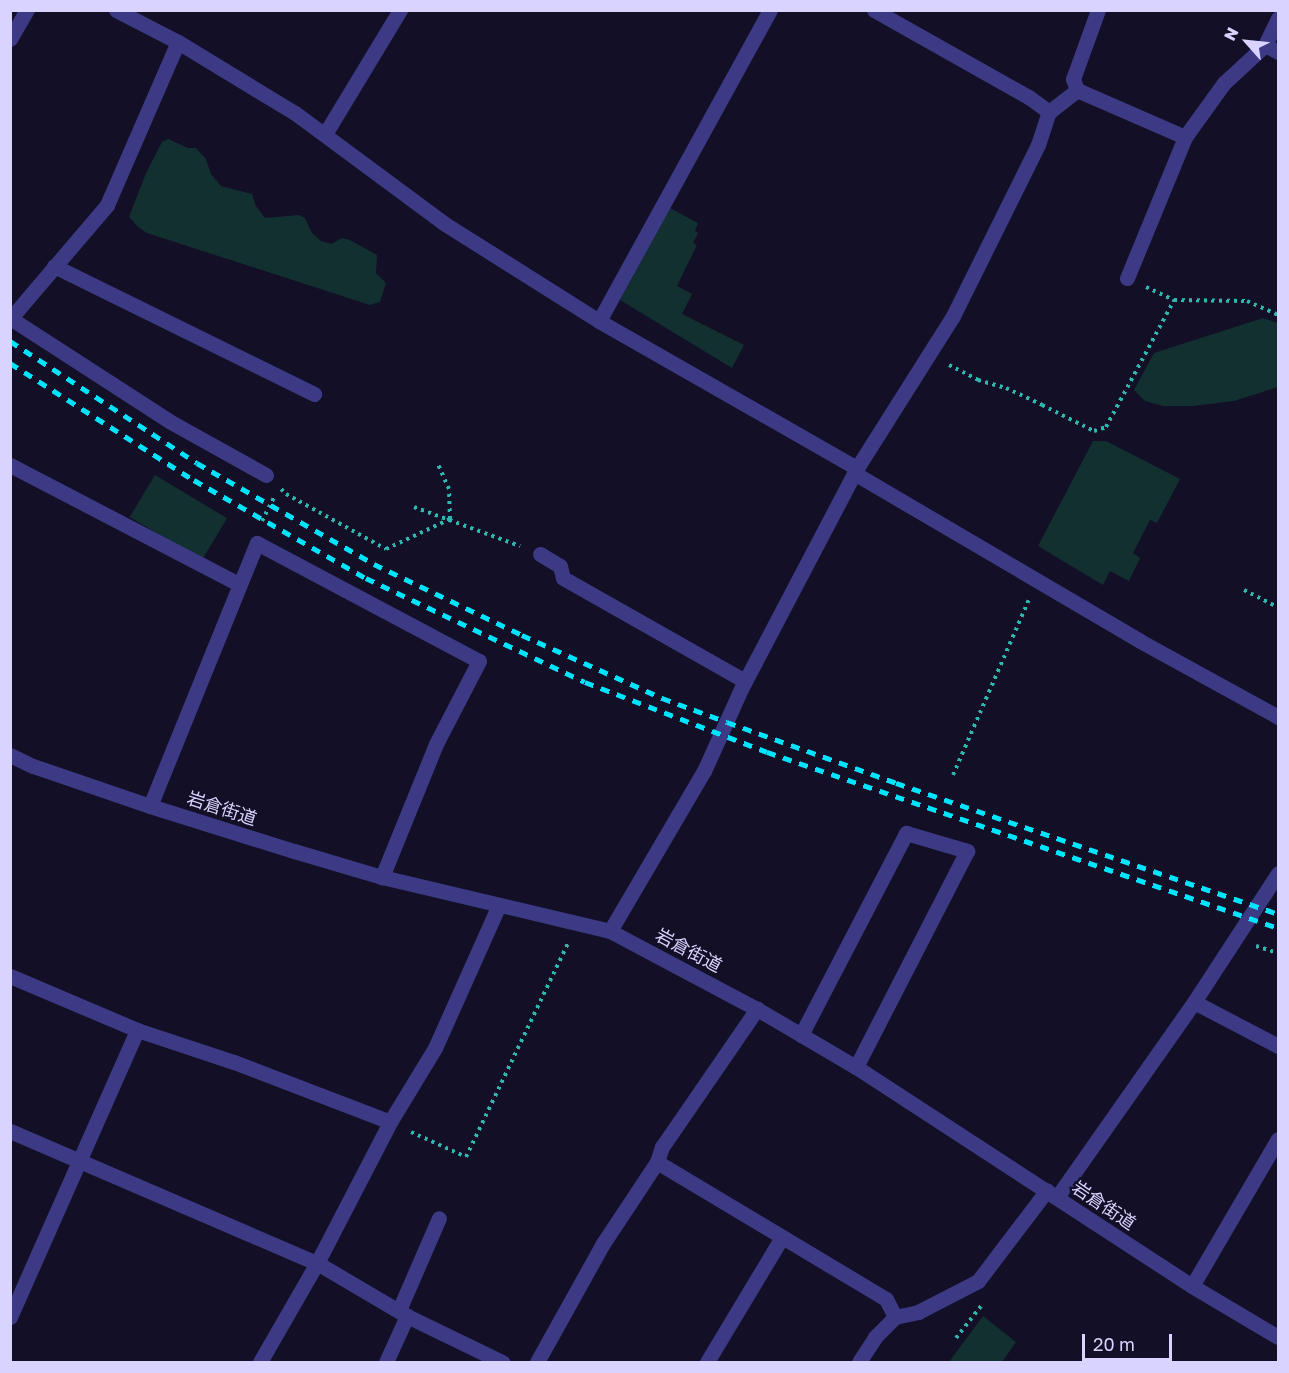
<!DOCTYPE html>
<meta charset="utf-8">
<style>
body{margin:0}
#map{position:relative;width:1289px;height:1373px;overflow:hidden;background:#130f26;font-family:"Golos Text","Noto Sans JP",sans-serif}
div>[style]{position:absolute}
.green>*{inset:0;background:#12302f;transform-origin:0 0}
.path>*{height:4px;margin-top:-2px;transform-origin:0;background:repeating-linear-gradient(90deg,#2fb8b0 0 3px,transparent 0 7.5px)}
.minor>*{height:15px;margin:-7.5px;padding:0 7.5px;transform-origin:7.5px;border-radius:7.5px;background:#3d3a85}
.rail>*{height:4.5px;margin-top:-2.25px;transform-origin:0;background:repeating-linear-gradient(90deg,#00e5ff 0 9px,transparent 0 17px)}
span{translate:-50% -50%;white-space:nowrap;text-align:center;line-height:1.15;-webkit-text-stroke:4.5px #130f26;paint-order:stroke}
.street-label{font-size:18px;color:#d9d4ff}
.frame{position:absolute;inset:0;border:12px solid #d9d4ff;pointer-events:none}
.north{position:absolute;left:1217px;top:12px;width:60px;height:60px;-webkit-text-stroke:4px #130f26;paint-order:stroke;rotate:297deg;font-size:16px;font-weight:700;line-height:24px;text-align:center;color:#d9d4ff}
.north::after{content:'';display:block;margin:auto;width:21px;height:27px;background:#d9d4ff;clip-path:polygon(50% 0,100% 100%,50% 72%,0 100%)}
.scale{position:absolute;left:1082px;top:1334px;width:90px;height:27px;box-sizing:border-box;border:3px solid #d9d4ff;border-top:0;padding-left:8px;font-size:18px;line-height:21px;white-space:nowrap;color:#d9d4ff;-webkit-text-stroke:4px #130f26;paint-order:stroke}
</style>
<div id="map">
<div class="green">
<div style="clip-path:polygon(168px 139px,188px 148px,196px 148px,206px 159px,211px 174px,221px 186px,252px 194px,256px 206px,265px 218px,299px 215px,305px 218px,312px 233px,321px 241px,331px 244px,342px 238px,350px 240px,377px 255px,376px 273px,386px 283px,380px 302px,370px 305px,147px 233px,138px 227px,129px 217px,146px 173px,162px 142px)"></div>
<div style="clip-path:polygon(670px 208px,698px 223px,695px 231px,698px 233px,693px 243px,697px 245px,677px 286px,692px 294px,682px 314px,744px 345px,732px 368px,620px 300px)"></div>
<div style="clip-path:polygon(1263px 318px,1278px 323px,1278px 387px,1234px 401px,1193px 406px,1163px 406px,1145px 401px,1134px 390px,1154px 353px)"></div>
<div style="clip-path:polygon(1093px 441px,1106px 441px,1180px 479px,1157px 523px,1150px 520px,1133px 553px,1140px 558px,1129px 581px,1110px 571px,1103px 585px,1038px 546px)"></div>
<div style="left:155px;top:475px;width:84px;height:49px;rotate:31deg"></div>
<div style="clip-path:polygon(983px 1316px,1016px 1342px,1002px 1362px,949px 1362px)"></div>
</div>
<div class="path">
<div style="left:1146px;top:287px;width:31px;rotate:25deg"></div>
<div style="left:1174px;top:300px;width:73px;rotate:0.8deg"></div>
<div style="left:1247px;top:301px;width:34px;rotate:24deg"></div>
<div style="left:949px;top:365px;width:33px;rotate:27deg"></div>
<div style="left:978px;top:380px;width:29px;rotate:16deg"></div>
<div style="left:1006px;top:388px;width:40px;rotate:25deg"></div>
<div style="left:1042px;top:405px;width:58px;rotate:26.6deg"></div>
<div style="left:1094px;top:431px;width:13px;rotate:-18deg"></div>
<div style="left:1106px;top:427px;width:144px;rotate:-61.8deg"></div>
<div style="left:281px;top:489px;width:7px;rotate:45deg"></div>
<div style="left:286px;top:494px;width:114px;rotate:28.8deg"></div>
<div style="left:386px;top:549px;width:71px;rotate:-25.1deg"></div>
<div style="left:450px;top:519px;width:30px;rotate:-92deg"></div>
<div style="left:449px;top:489px;width:27px;rotate:-114deg"></div>
<div style="left:414px;top:507px;width:113px;rotate:20.2deg"></div>
<div style="left:262px;top:521px;width:29px;rotate:-63deg"></div>
<div style="left:1244px;top:590px;width:38px;rotate:27deg"></div>
<div style="left:953px;top:775px;width:192px;rotate:-66.6deg"></div>
<div style="left:1256px;top:946px;width:23px;rotate:18deg"></div>
<div style="left:411px;top:1132px;width:60px;rotate:24.4deg"></div>
<div style="left:466px;top:1157px;width:237px;rotate:-64.5deg"></div>
<div style="left:956px;top:1338px;width:41px;rotate:-52deg"></div>
</div>
<div class="minor">
<div style="left:116px;top:10px;width:70px;rotate:27.3deg"></div>
<div style="left:178px;top:42px;width:137px;rotate:31.3deg"></div>
<div style="left:295px;top:113px;width:187px;rotate:36.5deg"></div>
<div style="left:445px;top:224px;width:182px;rotate:32.2deg"></div>
<div style="left:599px;top:321px;width:297px;rotate:29.7deg"></div>
<div style="left:874px;top:10px;width:179px;rotate:29.4deg"></div>
<div style="left:1030px;top:98px;width:24px;rotate:36deg"></div>
<div style="left:10px;top:39px;width:34px;rotate:-60deg"></div>
<div style="left:1265px;top:45px;width:15px;rotate:28deg"></div>
<div style="left:1077px;top:90px;width:12px;rotate:-110deg"></div>
<div style="left:1073px;top:79px;width:73px;rotate:-70.1deg"></div>
<div style="left:325px;top:134px;width:145px;rotate:-58.8deg"></div>
<div style="left:54px;top:266px;width:290px;rotate:26.2deg"></div>
<div style="left:1127px;top:278px;width:152px;rotate:-67.6deg"></div>
<div style="left:1185px;top:137px;width:67px;rotate:-54.2deg"></div>
<div style="left:1224px;top:83px;width:56px;rotate:-42.8deg"></div>
<div style="left:1265px;top:45px;width:30px;rotate:-64deg"></div>
<div style="left:10px;top:318px;width:189px;rotate:32.9deg"></div>
<div style="left:169px;top:421px;width:111px;rotate:29.1deg"></div>
<div style="left:10px;top:319px;width:150px;rotate:-49.6deg"></div>
<div style="left:107px;top:205px;width:178px;rotate:-66.5deg"></div>
<div style="left:599px;top:321px;width:355px;rotate:-61.2deg"></div>
<div style="left:10px;top:465px;width:258px;rotate:27.5deg"></div>
<div style="left:854px;top:473px;width:332px;rotate:30.4deg"></div>
<div style="left:1140px;top:641px;width:158px;rotate:28.8deg"></div>
<div style="left:540px;top:554px;width:23px;rotate:31deg"></div>
<div style="left:560px;top:566px;width:12px;rotate:76deg"></div>
<div style="left:563px;top:578px;width:209px;rotate:29.5deg"></div>
<div style="left:10px;top:755px;width:25px;rotate:26deg"></div>
<div style="left:33px;top:766px;width:124px;rotate:18.9deg"></div>
<div style="left:150px;top:806px;width:151px;rotate:17.4deg"></div>
<div style="left:294px;top:851px;width:92px;rotate:16.5deg"></div>
<div style="left:382px;top:877px;width:234px;rotate:13.3deg"></div>
<div style="left:610px;top:931px;width:166px;rotate:28deg"></div>
<div style="left:757px;top:1009px;width:115px;rotate:30.4deg"></div>
<div style="left:856px;top:1067px;width:401px;rotate:33.1deg"></div>
<div style="left:1192px;top:1286px;width:100px;rotate:30.7deg"></div>
<div style="left:150px;top:806px;width:284px;rotate:-67.9deg"></div>
<div style="left:257px;top:543px;width:251px;rotate:28deg"></div>
<div style="left:479px;top:661px;width:93px;rotate:117.4deg"></div>
<div style="left:436px;top:744px;width:144px;rotate:112.1deg"></div>
<div style="left:610px;top:931px;width:186px;rotate:-59.6deg"></div>
<div style="left:704px;top:771px;width:92px;rotate:-65.7deg"></div>
<div style="left:742px;top:687px;width:247px;rotate:-62.3deg"></div>
<div style="left:857px;top:468px;width:180px;rotate:-57.7deg"></div>
<div style="left:953px;top:316px;width:191px;rotate:-63.6deg"></div>
<div style="left:1038px;top:145px;width:35px;rotate:-72deg"></div>
<div style="left:1049px;top:112px;width:36px;rotate:-38deg"></div>
<div style="left:1077px;top:90px;width:118px;rotate:23.5deg"></div>
<div style="left:10px;top:976px;width:138px;rotate:23deg"></div>
<div style="left:137px;top:1030px;width:102px;rotate:18.3deg"></div>
<div style="left:234px;top:1062px;width:167px;rotate:21deg"></div>
<div style="left:1194px;top:1002px;width:95px;rotate:27.6deg"></div>
<div style="left:801px;top:1035px;width:228px;rotate:-62.5deg"></div>
<div style="left:906px;top:833px;width:64px;rotate:16.4deg"></div>
<div style="left:967px;top:851px;width:243px;rotate:117.2deg"></div>
<div style="left:10px;top:1131px;width:334px;rotate:23.3deg"></div>
<div style="left:317px;top:1263px;width:104px;rotate:30.5deg"></div>
<div style="left:407px;top:1316px;width:106px;rotate:25.8deg"></div>
<div style="left:657px;top:1162px;width:267px;rotate:30.9deg"></div>
<div style="left:886px;top:1299px;width:20px;rotate:63deg"></div>
<div style="left:1057px;top:1197px;width:238px;rotate:-54.9deg"></div>
<div style="left:1194px;top:1002px;width:154px;rotate:-56.9deg"></div>
<div style="left:1192px;top:1286px;width:170px;rotate:-59.7deg"></div>
<div style="left:399px;top:1310px;width:100px;rotate:-66.5deg"></div>
<div style="left:10px;top:1317px;width:314px;rotate:-66.1deg"></div>
<div style="left:260px;top:1362px;width:114px;rotate:-60.1deg"></div>
<div style="left:317px;top:1263px;width:159px;rotate:-62.6deg"></div>
<div style="left:390px;top:1122px;width:87px;rotate:-58.7deg"></div>
<div style="left:435px;top:1048px;width:157px;rotate:-65.9deg"></div>
<div style="left:386px;top:1362px;width:51px;rotate:-65.5deg"></div>
<div style="left:537px;top:1362px;width:134px;rotate:-60.9deg"></div>
<div style="left:602px;top:1245px;width:100px;rotate:-56.5deg"></div>
<div style="left:657px;top:1162px;width:16px;rotate:-72deg"></div>
<div style="left:662px;top:1147px;width:168px;rotate:-55.5deg"></div>
<div style="left:707px;top:1362px;width:146px;rotate:-59deg"></div>
<div style="left:859px;top:1362px;width:30px;rotate:-57deg"></div>
<div style="left:875px;top:1337px;width:28px;rotate:-45deg"></div>
<div style="left:895px;top:1317px;width:24px;rotate:-12deg"></div>
<div style="left:918px;top:1312px;width:68px;rotate:-27.3deg"></div>
<div style="left:978px;top:1281px;width:114px;rotate:-52.8deg"></div>
</div>
<div class="rail">
<div style="left:10px;top:341px;width:223px;rotate:33.1deg"></div>
<div style="left:197px;top:463px;width:204px;rotate:29.7deg"></div>
<div style="left:374px;top:564px;width:164px;rotate:25.6deg"></div>
<div style="left:522px;top:635px;width:154px;rotate:24.2deg"></div>
<div style="left:662px;top:698px;width:69px;rotate:20.3deg"></div>
<div style="left:727px;top:722px;width:180px;rotate:19.8deg"></div>
<div style="left:896px;top:783px;width:404px;rotate:18.9deg"></div>
<div style="left:10px;top:363px;width:218px;rotate:32.5deg"></div>
<div style="left:194px;top:480px;width:198px;rotate:29.7deg"></div>
<div style="left:366px;top:578px;width:242px;rotate:25.4deg"></div>
<div style="left:585px;top:682px;width:195px;rotate:21deg"></div>
<div style="left:767px;top:752px;width:540px;rotate:19deg"></div>
</div>
<div class="street-label">
<span style="left:222px;top:808px;rotate:18deg">岩倉街道</span>
<span style="left:689px;top:950px;rotate:28deg">岩倉街道</span>
<span style="left:1104px;top:1205px;rotate:34deg">岩倉街道</span>
</div>
<div class="frame"></div>
<div class="north">N</div>
<div class="scale">20 m</div>
</div>
